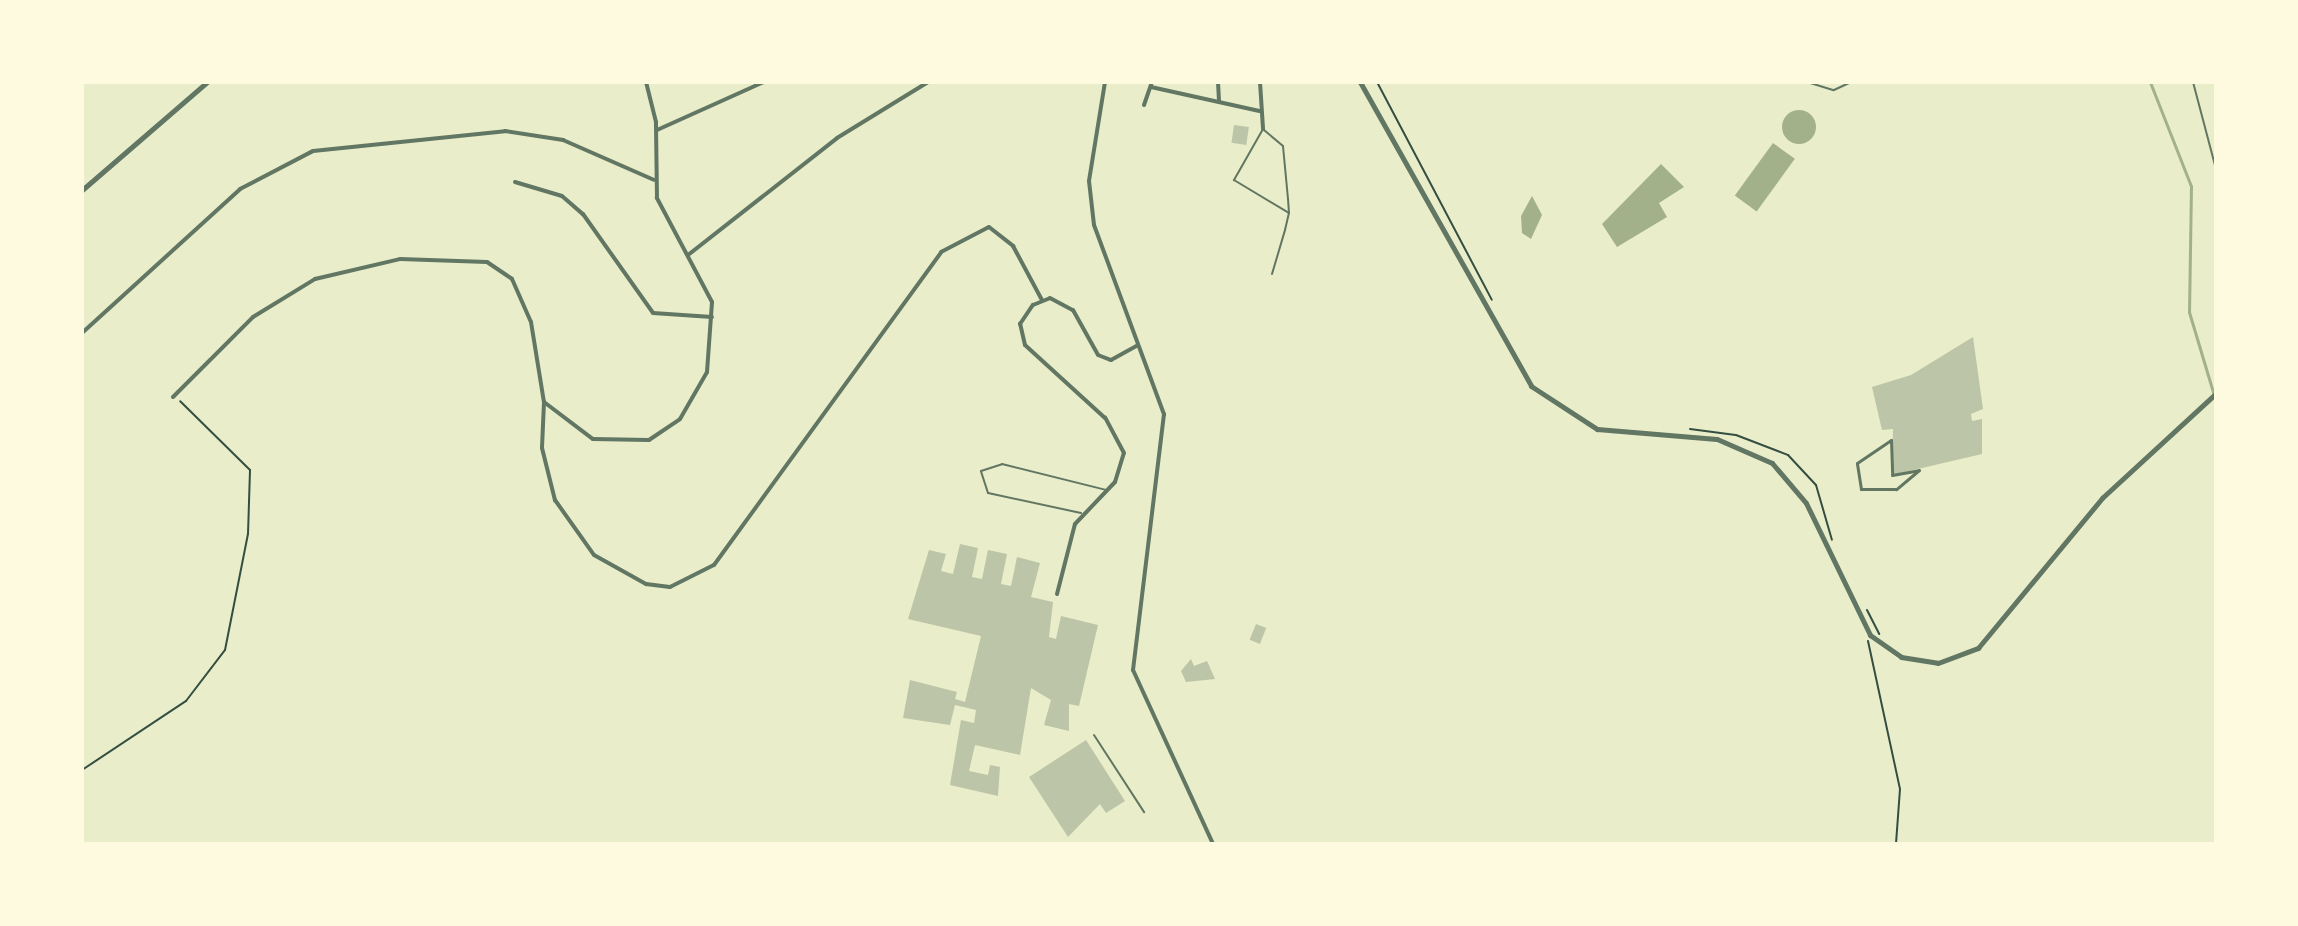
<!DOCTYPE html>
<style>
body{margin:0}
#map{position:relative;width:2298px;height:926px;overflow:hidden;background:#e9edc9;font-family:"PT Sans Narrow",sans-serif}
div>[style]{position:absolute}
.water>*{inset:0;background:#a3b18a;transform-origin:0 0}
.round{border-radius:50%}
.stream>*{height:3px;margin:-1.5px;padding:0 1.5px;transform-origin:1.5px;border-radius:1.5px;background:#a3b18a}
.building>*{inset:0;background:#bcc5a7;transform-origin:0 0}
.path>*{height:2px;margin:-1px;padding:0 1px;transform-origin:1px;border-radius:1px;background:#344e41}
.service>*{height:2px;margin:-1px;padding:0 1px;transform-origin:1px;border-radius:1px;background:#617663}
.pedestrian>*{height:3px;margin:-1.5px;padding:0 1.5px;transform-origin:1.5px;border-radius:1.5px;background:#617663}
.minor>*{height:4px;margin:-2px;padding:0 2px;transform-origin:2px;border-radius:2px;background:#617663}
.tertiary>*{height:5px;margin:-2.5px;padding:0 2.5px;transform-origin:2.5px;border-radius:2.5px;background:#617663}
span{translate:-50% -50%;white-space:nowrap;text-align:center;line-height:1.15;-webkit-text-stroke:8px #fefae0;paint-order:stroke}
.frame{position:absolute;inset:0;border:84px solid #fefae0;pointer-events:none}
</style>
<div id="map">
<div class="water">
<div class="round" style="left:1782px;top:110px;width:34px;height:34px"></div>
<div style="left:1773px;top:143px;width:27px;height:65px;rotate:36deg"></div>
<div style="clip-path:polygon(1661px 164px,1684px 187px,1659px 203px,1667px 217px,1617px 247px,1602px 224px)"></div>
<div style="clip-path:polygon(1532px 196px,1542px 215px,1531px 239px,1522px 233px,1521px 216px)"></div>
</div>
<div class="stream">
<div style="left:2150px;top:82px;width:112px;rotate:68.5deg"></div>
<div style="left:2191px;top:186px;width:126px;rotate:90.9deg"></div>
<div style="left:2189px;top:312px;width:94px;rotate:73.3deg"></div>
</div>
<div class="building">
<div style="left:1234px;top:125px;width:15px;height:18px;rotate:8deg"></div>
<div style="clip-path:polygon(1973px 337px,1983px 409px,1971px 414px,1972px 421px,1982px 419px,1982px 454px,1892px 475px,1893px 429px,1882px 430px,1872px 387px,1911px 375px)"></div>
<div style="clip-path:polygon(960px 544px,978px 548px,972px 577px,982px 579px,988px 550px,1007px 554px,1001px 584px,1011px 586px,1017px 557px,1040px 563px,1031px 597px,1053px 602px,1049px 637px,1056px 639px,1061px 616px,1098px 625px,1079px 706px,1069px 704px,1069px 731px,1044px 725px,1051px 700px,1031px 688px,1020px 755px,975px 745px,969px 771px,988px 775px,990px 765px,1000px 767px,998px 796px,950px 785px,961px 720px,974px 723px,976px 710px,955px 705px,950px 725px,903px 718px,910px 680px,957px 692px,955px 699px,965px 702px,981px 636px,908px 619px,929px 550px,946px 554px,941px 571px,953px 574px)"></div>
<div style="left:1256px;top:624px;width:11px;height:17px;rotate:22deg"></div>
<div style="clip-path:polygon(1191px 659px,1194px 666px,1207px 661px,1215px 679px,1186px 682px,1181px 671px)"></div>
<div style="clip-path:polygon(1086px 740px,1125px 801px,1106px 813px,1100px 804px,1068px 837px,1029px 777px)"></div>
</div>
<div class="path">
<div style="left:1377px;top:82px;width:246px;rotate:62.2deg"></div>
<div style="left:1690px;top:429px;width:46px;rotate:7.4deg"></div>
<div style="left:1736px;top:435px;width:56px;rotate:21deg"></div>
<div style="left:1788px;top:455px;width:41px;rotate:47deg"></div>
<div style="left:1816px;top:485px;width:57px;rotate:73.8deg"></div>
<div style="left:1867px;top:610px;width:27px;rotate:63deg"></div>
<div style="left:1868px;top:641px;width:151px;rotate:77.8deg"></div>
<div style="left:1900px;top:789px;width:55px;rotate:94.2deg"></div>
<div style="left:82px;top:770px;width:125px;rotate:-33.6deg"></div>
<div style="left:186px;top:701px;width:64px;rotate:-52.6deg"></div>
<div style="left:225px;top:650px;width:118px;rotate:-78.8deg"></div>
<div style="left:248px;top:534px;width:64px;rotate:-88.2deg"></div>
<div style="left:250px;top:470px;width:98px;rotate:-135.4deg"></div>
</div>
<div class="service">
<div style="left:1807px;top:82px;width:28px;rotate:17deg"></div>
<div style="left:1834px;top:90px;width:19px;rotate:-25deg"></div>
<div style="left:2193px;top:82px;width:90px;rotate:75.2deg"></div>
<div style="left:1272px;top:274px;width:46px;rotate:-73.5deg"></div>
<div style="left:1285px;top:230px;width:17px;rotate:-77deg"></div>
<div style="left:1289px;top:213px;width:14px;rotate:-94deg"></div>
<div style="left:1288px;top:199px;width:53px;rotate:-95.4deg"></div>
<div style="left:1283px;top:146px;width:26px;rotate:-140deg"></div>
<div style="left:1263px;top:129px;width:59px;rotate:119.6deg"></div>
<div style="left:1234px;top:180px;width:64px;rotate:31deg"></div>
<div style="left:1081px;top:513px;width:95px;rotate:-167.9deg"></div>
<div style="left:988px;top:493px;width:23px;rotate:-108deg"></div>
<div style="left:981px;top:471px;width:22px;rotate:-18deg"></div>
<div style="left:1002px;top:464px;width:107px;rotate:14deg"></div>
<div style="left:1094px;top:735px;width:92px;rotate:57deg"></div>
</div>
<div class="pedestrian">
<div style="left:1891px;top:440px;width:35px;rotate:88deg"></div>
<div style="left:1892px;top:475px;width:27px;rotate:-10deg"></div>
<div style="left:1919px;top:470px;width:30px;rotate:140deg"></div>
<div style="left:1896px;top:489px;width:35px;rotate:180deg"></div>
<div style="left:1861px;top:489px;width:26px;rotate:-99deg"></div>
<div style="left:1857px;top:463px;width:41px;rotate:-34.1deg"></div>
</div>
<div class="minor">
<div style="left:1105px;top:82px;width:100px;rotate:99.2deg"></div>
<div style="left:1089px;top:181px;width:44px;rotate:83.5deg"></div>
<div style="left:1094px;top:225px;width:202px;rotate:69.7deg"></div>
<div style="left:1164px;top:414px;width:258px;rotate:96.9deg"></div>
<div style="left:1133px;top:670px;width:192px;rotate:65.3deg"></div>
<div style="left:1218px;top:82px;width:20px;rotate:87deg"></div>
<div style="left:1260px;top:82px;width:47px;rotate:86.3deg"></div>
<div style="left:1151px;top:87px;width:111px;rotate:12.5deg"></div>
<div style="left:1144px;top:105px;width:24px;rotate:-71deg"></div>
<div style="left:657px;top:130px;width:117px;rotate:-24.2deg"></div>
<div style="left:515px;top:182px;width:49px;rotate:16.6deg"></div>
<div style="left:562px;top:196px;width:28px;rotate:41deg"></div>
<div style="left:583px;top:214px;width:121px;rotate:54.7deg"></div>
<div style="left:653px;top:313px;width:59px;rotate:3.9deg"></div>
<div style="left:688px;top:255px;width:189px;rotate:-38.1deg"></div>
<div style="left:837px;top:138px;width:107px;rotate:-31.6deg"></div>
<div style="left:82px;top:333px;width:214px;rotate:-42.3deg"></div>
<div style="left:240px;top:189px;width:82px;rotate:-27.5deg"></div>
<div style="left:313px;top:151px;width:193px;rotate:-5.9deg"></div>
<div style="left:505px;top:131px;width:59px;rotate:8.8deg"></div>
<div style="left:563px;top:140px;width:99px;rotate:23.7deg"></div>
<div style="left:173px;top:397px;width:113px;rotate:-45deg"></div>
<div style="left:253px;top:317px;width:73px;rotate:-31.5deg"></div>
<div style="left:315px;top:279px;width:87px;rotate:-13.2deg"></div>
<div style="left:400px;top:259px;width:87px;rotate:2deg"></div>
<div style="left:487px;top:262px;width:30px;rotate:34deg"></div>
<div style="left:512px;top:279px;width:47px;rotate:66.2deg"></div>
<div style="left:531px;top:322px;width:81px;rotate:80.8deg"></div>
<div style="left:544px;top:402px;width:46px;rotate:92.5deg"></div>
<div style="left:542px;top:448px;width:54px;rotate:76deg"></div>
<div style="left:555px;top:500px;width:67px;rotate:54.7deg"></div>
<div style="left:594px;top:555px;width:60px;rotate:29.1deg"></div>
<div style="left:646px;top:584px;width:24px;rotate:7deg"></div>
<div style="left:670px;top:587px;width:49px;rotate:-26.6deg"></div>
<div style="left:714px;top:565px;width:387px;rotate:-54deg"></div>
<div style="left:941px;top:252px;width:54px;rotate:-27.5deg"></div>
<div style="left:989px;top:227px;width:31px;rotate:38deg"></div>
<div style="left:1013px;top:246px;width:61px;rotate:61.8deg"></div>
<div style="left:544px;top:402px;width:61px;rotate:37.1deg"></div>
<div style="left:593px;top:439px;width:56px;rotate:1deg"></div>
<div style="left:649px;top:440px;width:37px;rotate:-34deg"></div>
<div style="left:680px;top:419px;width:54px;rotate:-60.1deg"></div>
<div style="left:707px;top:372px;width:70px;rotate:-85.9deg"></div>
<div style="left:712px;top:302px;width:118px;rotate:-117.9deg"></div>
<div style="left:657px;top:198px;width:76px;rotate:-90.8deg"></div>
<div style="left:656px;top:122px;width:41px;rotate:-104deg"></div>
<div style="left:1057px;top:594px;width:72px;rotate:-75.6deg"></div>
<div style="left:1075px;top:524px;width:58px;rotate:-46.4deg"></div>
<div style="left:1115px;top:482px;width:30px;rotate:-73deg"></div>
<div style="left:1124px;top:453px;width:40px;rotate:-118deg"></div>
<div style="left:1105px;top:418px;width:108px;rotate:-137.6deg"></div>
<div style="left:1025px;top:345px;width:22px;rotate:-103deg"></div>
<div style="left:1020px;top:324px;width:23px;rotate:-56deg"></div>
<div style="left:1033px;top:305px;width:18px;rotate:-22deg"></div>
<div style="left:1050px;top:298px;width:26px;rotate:28deg"></div>
<div style="left:1073px;top:310px;width:51px;rotate:60.9deg"></div>
<div style="left:1098px;top:355px;width:14px;rotate:21deg"></div>
<div style="left:1111px;top:360px;width:29px;rotate:-29deg"></div>
</div>
<div class="tertiary">
<div style="left:1360px;top:82px;width:349px;rotate:60.6deg"></div>
<div style="left:1531px;top:386px;width:79px;rotate:33.1deg"></div>
<div style="left:1597px;top:429px;width:120px;rotate:4.8deg"></div>
<div style="left:1717px;top:439px;width:60px;rotate:23.6deg"></div>
<div style="left:1772px;top:463px;width:52px;rotate:49.6deg"></div>
<div style="left:1806px;top:503px;width:147px;rotate:64.1deg"></div>
<div style="left:1870px;top:635px;width:38px;rotate:35deg"></div>
<div style="left:1901px;top:657px;width:37px;rotate:9deg"></div>
<div style="left:1938px;top:663px;width:43px;rotate:-20.6deg"></div>
<div style="left:1978px;top:648px;width:195px;rotate:-50.4deg"></div>
<div style="left:2102px;top:498px;width:155px;rotate:-42.6deg"></div>
<div style="left:82px;top:190px;width:165px;rotate:-40.8deg"></div>
</div>
<div class="frame"></div>
</div>
